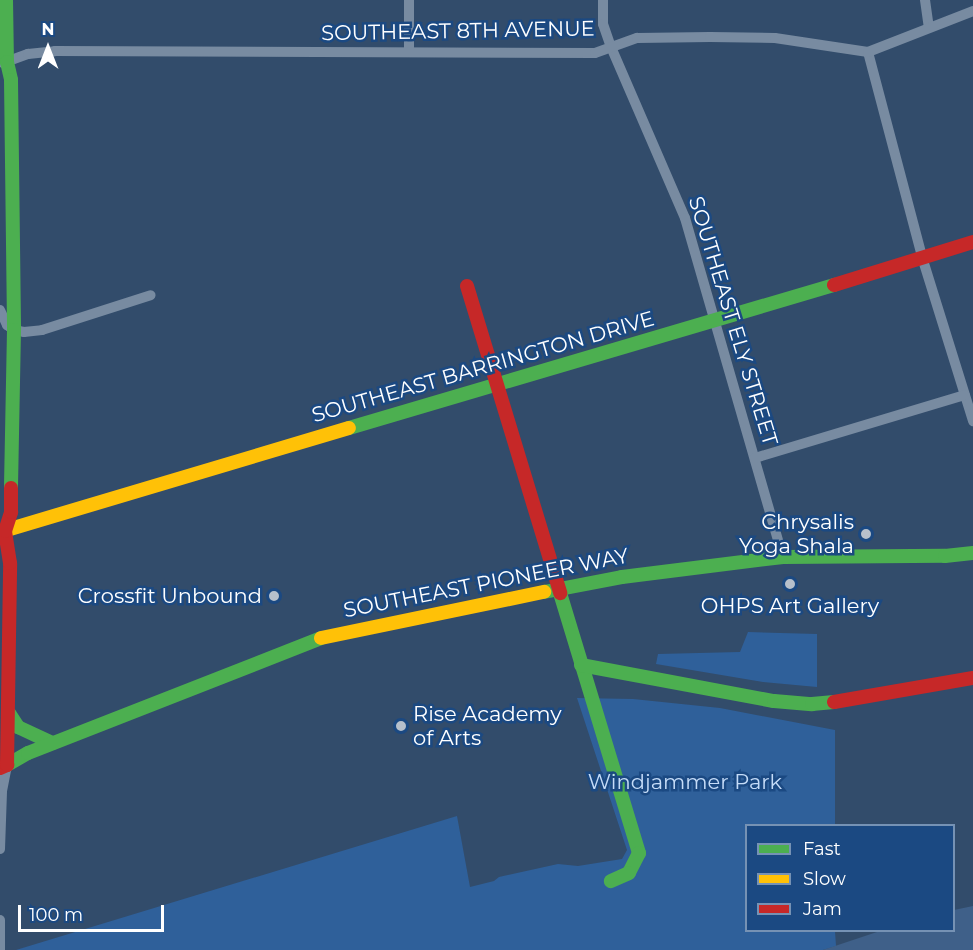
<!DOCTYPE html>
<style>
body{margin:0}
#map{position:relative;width:973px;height:950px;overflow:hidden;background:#324c6b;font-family:Montserrat,sans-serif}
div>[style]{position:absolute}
.green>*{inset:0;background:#2f609a}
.water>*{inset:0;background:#3f6089}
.street>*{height:10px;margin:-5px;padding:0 5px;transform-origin:5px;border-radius:5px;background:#788ba1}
.fast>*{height:14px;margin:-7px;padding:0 7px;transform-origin:7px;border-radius:7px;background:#4caf50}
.slow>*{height:14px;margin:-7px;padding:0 7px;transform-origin:7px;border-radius:7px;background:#ffc107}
.jam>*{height:14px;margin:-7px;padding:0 7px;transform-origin:7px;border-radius:7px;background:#c62828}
.dots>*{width:16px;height:16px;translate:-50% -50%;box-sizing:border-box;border:3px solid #1b4982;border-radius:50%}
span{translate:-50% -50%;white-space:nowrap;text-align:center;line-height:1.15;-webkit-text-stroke:5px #1b4982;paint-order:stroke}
.street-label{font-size:21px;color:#fff}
.poi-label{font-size:21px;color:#fff}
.right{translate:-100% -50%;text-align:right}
.left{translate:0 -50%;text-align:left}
.park-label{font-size:21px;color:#c5dcf8}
.legend{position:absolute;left:745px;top:824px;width:210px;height:108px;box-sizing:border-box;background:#1b4982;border:2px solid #7692b4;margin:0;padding:8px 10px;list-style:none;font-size:18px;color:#fff}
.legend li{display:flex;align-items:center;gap:12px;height:30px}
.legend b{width:30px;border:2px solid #7692b4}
.north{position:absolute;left:18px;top:18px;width:60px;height:60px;-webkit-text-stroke:4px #1b4982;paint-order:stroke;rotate:0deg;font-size:16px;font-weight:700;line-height:24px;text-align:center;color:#fff}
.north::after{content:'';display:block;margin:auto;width:21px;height:27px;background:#fff;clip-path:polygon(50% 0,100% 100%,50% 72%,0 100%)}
.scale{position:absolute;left:18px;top:905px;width:146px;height:27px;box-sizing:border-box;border:3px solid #fff;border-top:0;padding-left:8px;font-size:18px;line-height:21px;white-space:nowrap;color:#fff;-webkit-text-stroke:4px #1b4982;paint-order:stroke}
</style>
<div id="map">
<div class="green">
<div style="clip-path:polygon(748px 632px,817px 634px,817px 687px,763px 682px,656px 664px,658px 654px,740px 652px)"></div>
<div style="clip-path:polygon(577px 698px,633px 699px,720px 708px,835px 730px,835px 825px,746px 826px,746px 930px,835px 931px,836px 946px,823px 950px,16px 950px,457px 816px,470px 887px,494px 881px,499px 877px,558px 864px,578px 866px,622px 859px,627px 850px)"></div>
</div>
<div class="water">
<div style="clip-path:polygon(973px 906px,973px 950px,823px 950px,880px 931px,954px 930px,954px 910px)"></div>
</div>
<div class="street">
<div style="left:409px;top:0;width:52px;rotate:90deg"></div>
<div style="left:603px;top:0;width:24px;rotate:90deg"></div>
<div style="left:603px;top:24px;width:24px;rotate:71deg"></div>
<div style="left:611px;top:47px;width:186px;rotate:66.6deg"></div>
<div style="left:685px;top:218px;width:353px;rotate:73.9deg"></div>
<div style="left:925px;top:0;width:27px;rotate:82deg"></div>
<div style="left:868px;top:52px;width:212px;rotate:75.2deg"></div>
<div style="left:922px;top:257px;width:172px;rotate:72.7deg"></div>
<div style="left:3px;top:63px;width:27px;rotate:-20deg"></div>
<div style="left:28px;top:54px;width:27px;rotate:-6deg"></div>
<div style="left:55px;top:51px;width:540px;rotate:0.21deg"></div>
<div style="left:595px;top:53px;width:45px;rotate:-19.7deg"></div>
<div style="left:637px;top:38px;width:73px;rotate:-0.8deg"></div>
<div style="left:710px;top:37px;width:65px;rotate:0.9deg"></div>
<div style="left:775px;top:38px;width:94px;rotate:8.6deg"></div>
<div style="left:868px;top:52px;width:113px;rotate:-21.3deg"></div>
<div style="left:0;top:310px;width:17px;rotate:65deg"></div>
<div style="left:7px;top:325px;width:9px;rotate:36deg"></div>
<div style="left:14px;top:330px;width:10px;rotate:11deg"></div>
<div style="left:24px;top:332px;width:18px;rotate:-6deg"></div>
<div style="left:42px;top:330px;width:114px;rotate:-17.8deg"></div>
<div style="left:755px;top:458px;width:219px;rotate:-16.7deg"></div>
<div style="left:0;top:849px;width:58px;rotate:-88deg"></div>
<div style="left:2px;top:791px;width:26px;rotate:-79deg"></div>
<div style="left:0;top:920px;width:30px;rotate:90deg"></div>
</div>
<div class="fast">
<div style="left:6px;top:0;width:62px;rotate:89.1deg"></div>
<div style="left:7px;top:62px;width:18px;rotate:77deg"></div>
<div style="left:11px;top:80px;width:250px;rotate:89.3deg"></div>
<div style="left:14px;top:330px;width:158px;rotate:91.1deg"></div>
<div style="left:349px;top:428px;width:506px;rotate:-16.43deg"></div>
<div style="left:544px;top:592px;width:79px;rotate:-10.9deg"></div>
<div style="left:622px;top:577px;width:162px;rotate:-7.1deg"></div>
<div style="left:783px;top:557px;width:162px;rotate:-0.4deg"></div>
<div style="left:945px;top:556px;width:28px;rotate:-6deg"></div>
<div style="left:560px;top:593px;width:272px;rotate:73.1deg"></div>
<div style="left:639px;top:853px;width:22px;rotate:117deg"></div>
<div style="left:629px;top:873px;width:20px;rotate:156deg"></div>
<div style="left:581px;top:665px;width:196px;rotate:10.6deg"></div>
<div style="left:774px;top:701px;width:38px;rotate:5deg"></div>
<div style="left:812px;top:704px;width:22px;rotate:-5deg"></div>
<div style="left:9px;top:713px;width:17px;rotate:57deg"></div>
<div style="left:18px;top:727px;width:38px;rotate:25deg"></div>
<div style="left:7px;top:765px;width:24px;rotate:-30deg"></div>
<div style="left:28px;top:753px;width:315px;rotate:-21.4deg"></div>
</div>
<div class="slow">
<div style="left:0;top:532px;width:364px;rotate:-16.6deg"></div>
<div style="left:321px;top:638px;width:228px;rotate:-11.7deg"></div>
</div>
<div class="jam">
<div style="left:834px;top:285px;width:145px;rotate:-17.2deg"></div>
<div style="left:467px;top:286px;width:321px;rotate:73.1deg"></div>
<div style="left:834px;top:702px;width:141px;rotate:-9.8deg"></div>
<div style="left:0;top:768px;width:8px;rotate:-23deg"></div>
<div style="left:7px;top:765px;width:202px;rotate:-89.1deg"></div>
<div style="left:10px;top:563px;width:32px;rotate:-99deg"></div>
<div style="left:5px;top:531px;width:20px;rotate:-72deg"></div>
<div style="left:11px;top:512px;width:24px;rotate:-90deg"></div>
</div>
<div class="dots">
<div style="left:866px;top:534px;background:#b7c0cb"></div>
<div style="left:790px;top:584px;background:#b7c0cb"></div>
<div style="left:274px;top:596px;background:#b7c0cb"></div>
<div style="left:401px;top:726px;background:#b7c0cb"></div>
</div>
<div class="street-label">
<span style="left:458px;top:31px;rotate:-1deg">SOUTHEAST 8TH AVENUE</span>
<span style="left:733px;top:321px;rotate:73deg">SOUTHEAST ELY STREET</span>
<span style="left:483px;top:367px;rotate:-16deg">SOUTHEAST BARRINGTON DRIVE</span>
<span style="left:486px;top:583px;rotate:-11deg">SOUTHEAST PIONEER WAY</span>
</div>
<div class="poi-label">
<span class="right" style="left:854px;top:534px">Chrysalis<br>Yoga Shala</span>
<span class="right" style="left:262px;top:596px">Crossfit Unbound</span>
<span style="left:790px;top:606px">OHPS Art Gallery</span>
<span class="left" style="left:413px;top:726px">Rise Academy<br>of Arts</span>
</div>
<div class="park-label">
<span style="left:685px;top:782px">Windjammer Park</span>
</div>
<ul class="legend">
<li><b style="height:8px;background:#4caf50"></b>Fast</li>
<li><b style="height:8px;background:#ffc107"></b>Slow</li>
<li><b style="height:8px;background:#c62828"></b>Jam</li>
</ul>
<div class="north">N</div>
<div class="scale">100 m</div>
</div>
